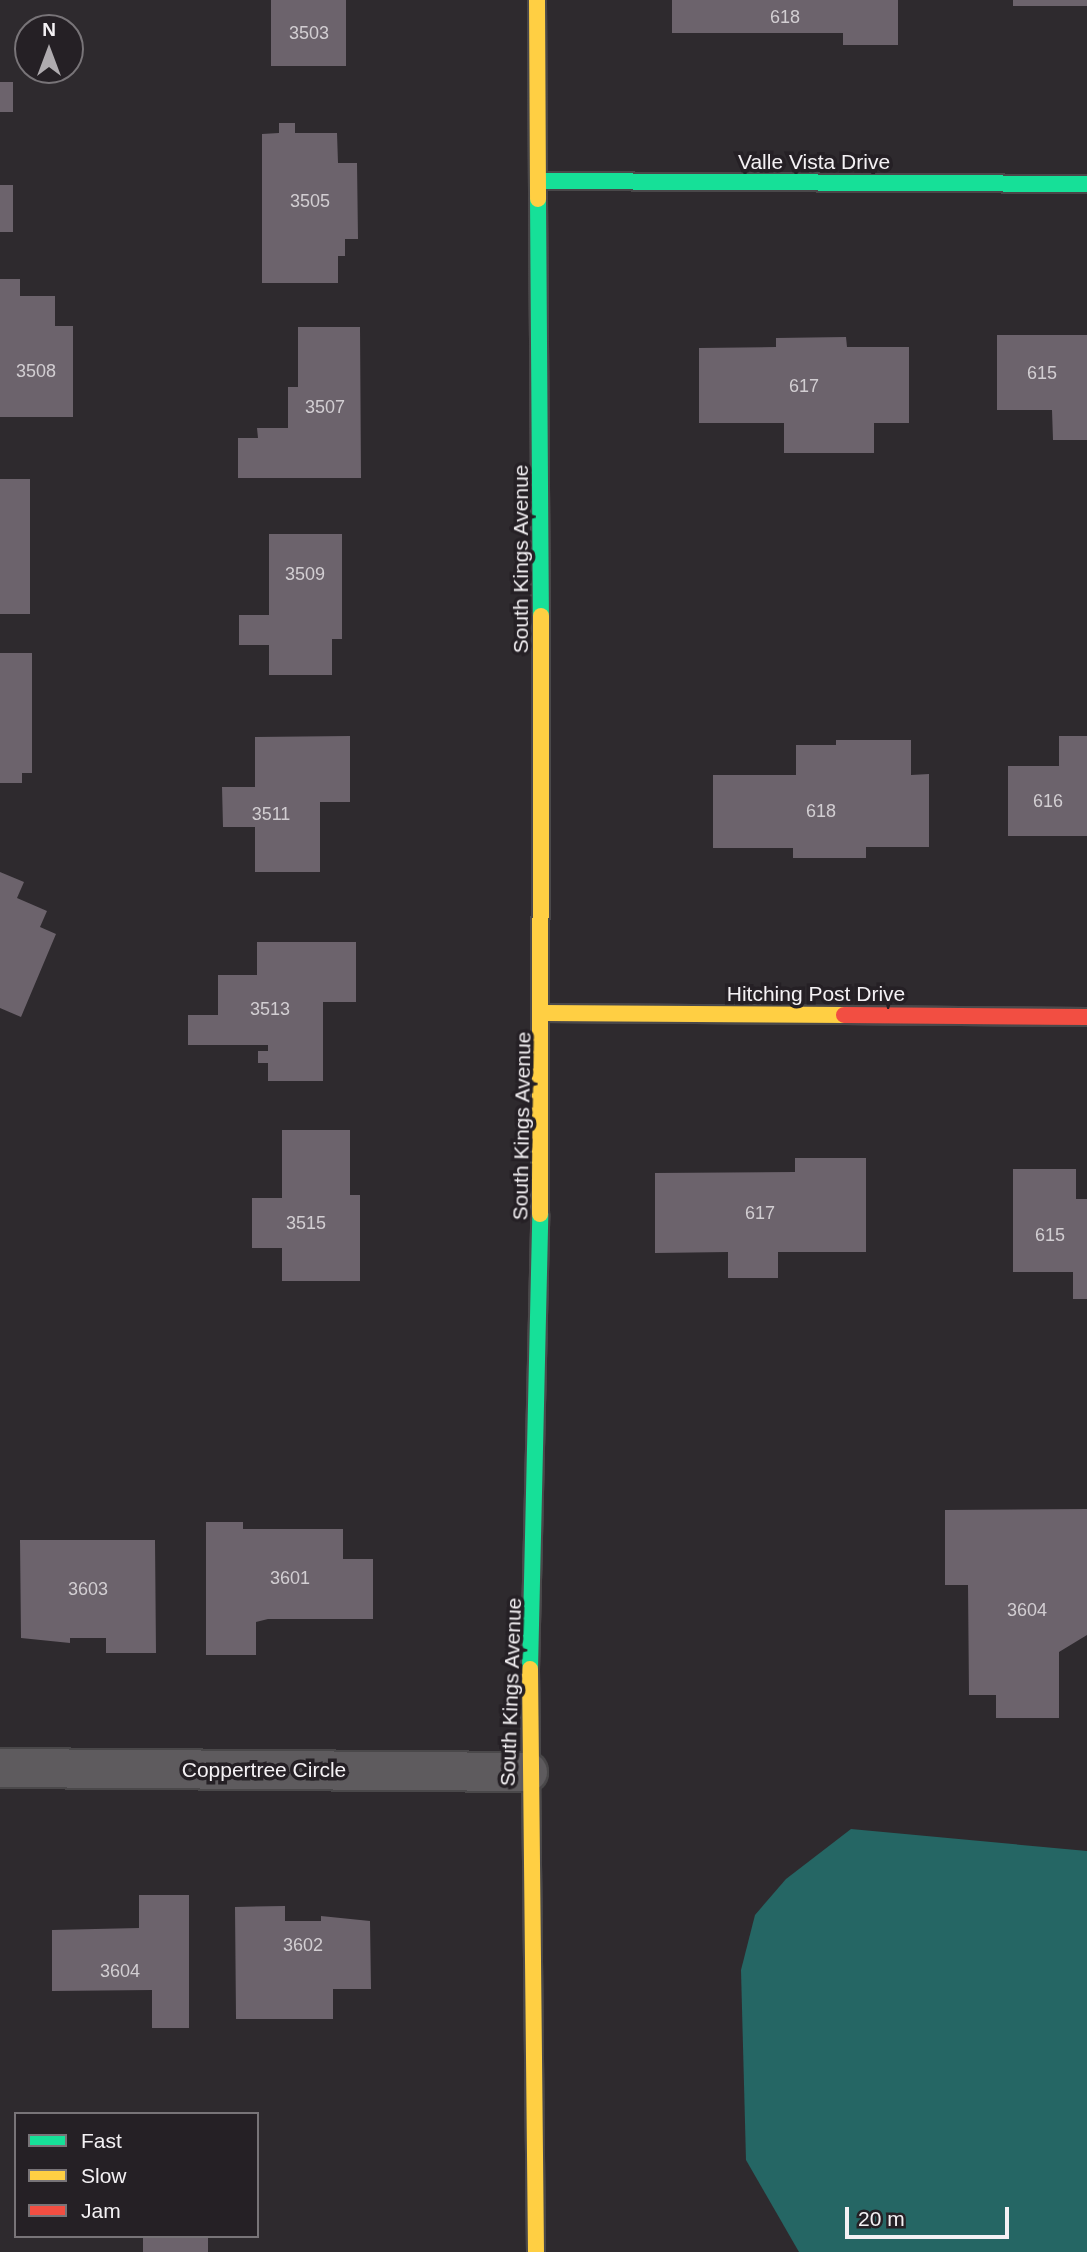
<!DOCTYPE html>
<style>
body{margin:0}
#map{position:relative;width:1087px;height:2252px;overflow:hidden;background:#2e2a2e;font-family:Arial,sans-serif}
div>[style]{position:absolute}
.water>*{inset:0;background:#256664}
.building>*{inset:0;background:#6c636c;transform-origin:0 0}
.roads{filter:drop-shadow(2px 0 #4a484a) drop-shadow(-2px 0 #4a484a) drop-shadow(0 2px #4a484a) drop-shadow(0 -2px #4a484a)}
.street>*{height:38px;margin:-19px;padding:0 19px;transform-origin:19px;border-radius:19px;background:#5e5b5e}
.fast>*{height:16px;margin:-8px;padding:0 8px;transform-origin:8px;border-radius:8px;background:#16e098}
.slow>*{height:16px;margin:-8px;padding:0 8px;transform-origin:8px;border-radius:8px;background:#ffcf43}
.jam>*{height:16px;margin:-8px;padding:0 8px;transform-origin:8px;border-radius:8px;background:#f24e42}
span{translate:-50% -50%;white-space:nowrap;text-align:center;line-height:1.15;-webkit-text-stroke:7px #252025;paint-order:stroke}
.number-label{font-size:18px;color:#d2ced2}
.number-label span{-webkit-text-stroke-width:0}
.street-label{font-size:21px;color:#f4f1f4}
.legend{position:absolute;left:14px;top:2112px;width:245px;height:126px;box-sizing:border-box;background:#252025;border:2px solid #787478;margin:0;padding:9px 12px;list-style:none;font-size:21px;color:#f4f1f4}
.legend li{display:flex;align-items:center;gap:14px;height:35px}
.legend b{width:35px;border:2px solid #787478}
.north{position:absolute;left:14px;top:14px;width:70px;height:70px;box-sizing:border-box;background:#252025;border:2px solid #787478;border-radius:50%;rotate:0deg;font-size:19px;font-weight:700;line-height:28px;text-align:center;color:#f4f1f4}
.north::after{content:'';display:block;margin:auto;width:24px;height:32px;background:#afabaf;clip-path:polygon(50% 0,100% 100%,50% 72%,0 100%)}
.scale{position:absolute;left:845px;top:2207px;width:164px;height:32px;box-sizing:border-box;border:4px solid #f4f1f4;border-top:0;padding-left:9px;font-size:21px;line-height:24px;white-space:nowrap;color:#f4f1f4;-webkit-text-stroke:5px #252025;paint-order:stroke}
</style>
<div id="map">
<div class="water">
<div style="clip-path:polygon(851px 1829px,1087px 1851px,1087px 2252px,799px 2252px,746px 2160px,741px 1970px,755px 1915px,786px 1879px)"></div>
</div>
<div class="building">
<div style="left:271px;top:0;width:75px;height:66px"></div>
<div style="clip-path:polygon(672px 0,898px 0,898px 45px,843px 45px,843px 33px,672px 33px)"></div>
<div style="left:1013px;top:0;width:74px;height:6px"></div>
<div style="left:0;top:82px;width:13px;height:30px"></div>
<div style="clip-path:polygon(279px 123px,295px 123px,295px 133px,337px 133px,338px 163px,357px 163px,358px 239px,345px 239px,345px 256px,338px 256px,338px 283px,262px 283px,262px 134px,279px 133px)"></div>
<div style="left:0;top:185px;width:13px;height:47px"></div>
<div style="clip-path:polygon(0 279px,20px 279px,20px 296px,55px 296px,55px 326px,73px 326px,73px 417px,0 417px)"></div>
<div style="clip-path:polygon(298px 327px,360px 327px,361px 478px,238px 478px,238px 438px,258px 438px,257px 428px,288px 428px,288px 387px,298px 387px)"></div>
<div style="clip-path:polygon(997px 335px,1087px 335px,1087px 440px,1053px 440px,1052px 410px,997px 410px)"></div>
<div style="clip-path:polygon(846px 337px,847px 347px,909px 347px,909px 423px,874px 423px,874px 453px,784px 453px,784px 423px,699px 423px,699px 348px,776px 347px,776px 338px)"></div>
<div style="left:0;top:479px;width:30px;height:135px"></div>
<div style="clip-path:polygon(269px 534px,342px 534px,342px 639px,332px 639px,332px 675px,269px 675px,269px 645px,239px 645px,239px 615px,269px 615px)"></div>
<div style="clip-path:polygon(0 653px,32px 653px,32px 773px,22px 773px,22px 783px,0 783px)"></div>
<div style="clip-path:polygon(350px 736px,350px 802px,320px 802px,320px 872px,255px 872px,255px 827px,223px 827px,222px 787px,255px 787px,255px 737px)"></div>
<div style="clip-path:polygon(1059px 736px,1087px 736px,1087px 836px,1008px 836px,1008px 766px,1059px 766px)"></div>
<div style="clip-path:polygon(836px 740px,911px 740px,911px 775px,929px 774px,929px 847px,866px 847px,866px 858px,793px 858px,793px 848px,713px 848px,713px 775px,796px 775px,796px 745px,836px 745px)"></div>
<div style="clip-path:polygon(0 872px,24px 882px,17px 898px,47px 911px,40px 927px,56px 934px,21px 1017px,0 1008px)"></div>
<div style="clip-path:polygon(257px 942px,356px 942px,356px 1002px,323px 1002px,323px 1081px,268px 1081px,268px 1063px,258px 1063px,258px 1051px,268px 1051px,268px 1045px,188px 1045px,188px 1015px,218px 1015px,218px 975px,257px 975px)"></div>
<div style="clip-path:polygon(282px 1130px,350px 1130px,350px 1195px,360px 1195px,360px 1281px,282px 1281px,282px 1248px,252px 1248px,252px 1198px,282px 1198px)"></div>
<div style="clip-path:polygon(795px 1158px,866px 1158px,866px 1252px,778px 1252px,778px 1278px,728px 1278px,728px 1252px,655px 1253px,655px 1173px,795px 1172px)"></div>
<div style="clip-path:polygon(1013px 1169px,1076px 1169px,1076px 1199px,1087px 1199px,1087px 1299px,1073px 1299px,1073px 1272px,1013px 1272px)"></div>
<div style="clip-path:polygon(1087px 1509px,1087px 1635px,1059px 1652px,1059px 1718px,996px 1718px,996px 1695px,969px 1695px,968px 1585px,945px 1585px,945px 1510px)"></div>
<div style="clip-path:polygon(206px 1522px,243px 1522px,243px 1529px,343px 1529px,343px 1559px,373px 1559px,373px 1619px,268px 1619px,256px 1622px,256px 1655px,206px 1655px)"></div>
<div style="clip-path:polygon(20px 1540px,155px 1540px,156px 1653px,106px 1653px,106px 1638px,70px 1638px,70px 1643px,21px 1638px)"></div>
<div style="clip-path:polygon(139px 1895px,189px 1895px,189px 2028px,152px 2028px,152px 1990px,52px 1991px,52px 1930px,139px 1928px)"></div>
<div style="clip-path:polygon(285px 1906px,285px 1921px,321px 1921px,321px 1916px,370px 1921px,371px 1989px,333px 1989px,333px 2019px,236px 2019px,235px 1907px)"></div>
<div style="left:143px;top:2236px;width:65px;height:16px"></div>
</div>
<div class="roads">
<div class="street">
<div style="left:0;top:1768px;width:528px;rotate:0.43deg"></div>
</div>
<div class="fast">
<div style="left:540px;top:181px;width:547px;rotate:0.31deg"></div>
<div style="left:538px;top:199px;width:417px;rotate:89.6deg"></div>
<div style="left:530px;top:1669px;width:455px;rotate:-88.7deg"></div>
</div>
<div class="slow">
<div style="left:537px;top:0;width:199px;rotate:89.7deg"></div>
<div style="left:544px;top:1013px;width:300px;rotate:0.4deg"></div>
<div style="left:540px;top:1214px;width:598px;rotate:-89.9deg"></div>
<div style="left:530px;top:1669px;width:583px;rotate:89.41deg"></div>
</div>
<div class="jam">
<div style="left:844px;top:1015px;width:243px;rotate:0.5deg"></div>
</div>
</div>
<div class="number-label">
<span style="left:785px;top:17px">618</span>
<span style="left:309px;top:33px">3503</span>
<span style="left:310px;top:201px">3505</span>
<span style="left:36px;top:371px">3508</span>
<span style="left:1042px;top:373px">615</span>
<span style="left:804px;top:386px">617</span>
<span style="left:325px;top:407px">3507</span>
<span style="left:305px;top:574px">3509</span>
<span style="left:1048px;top:801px">616</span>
<span style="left:821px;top:811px">618</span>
<span style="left:271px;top:814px">3511</span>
<span style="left:270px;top:1009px">3513</span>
<span style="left:760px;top:1213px">617</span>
<span style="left:306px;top:1223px">3515</span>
<span style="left:1050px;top:1235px">615</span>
<span style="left:290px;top:1578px">3601</span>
<span style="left:88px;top:1589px">3603</span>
<span style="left:1027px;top:1610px">3604</span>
<span style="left:303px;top:1945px">3602</span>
<span style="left:120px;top:1971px">3604</span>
</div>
<div class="street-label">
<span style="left:814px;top:162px">Valle Vista Drive</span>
<span style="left:521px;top:559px;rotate:-90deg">South Kings Avenue</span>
<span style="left:816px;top:994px">Hitching Post Drive</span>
<span style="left:522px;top:1126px;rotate:-89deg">South Kings Avenue</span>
<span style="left:511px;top:1692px;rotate:-88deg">South Kings Avenue</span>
<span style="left:264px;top:1770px">Coppertree Circle</span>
</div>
<ul class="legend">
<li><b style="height:9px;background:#16e098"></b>Fast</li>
<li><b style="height:9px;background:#ffcf43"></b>Slow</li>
<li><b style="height:9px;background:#f24e42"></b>Jam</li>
</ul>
<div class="north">N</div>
<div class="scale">20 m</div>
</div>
